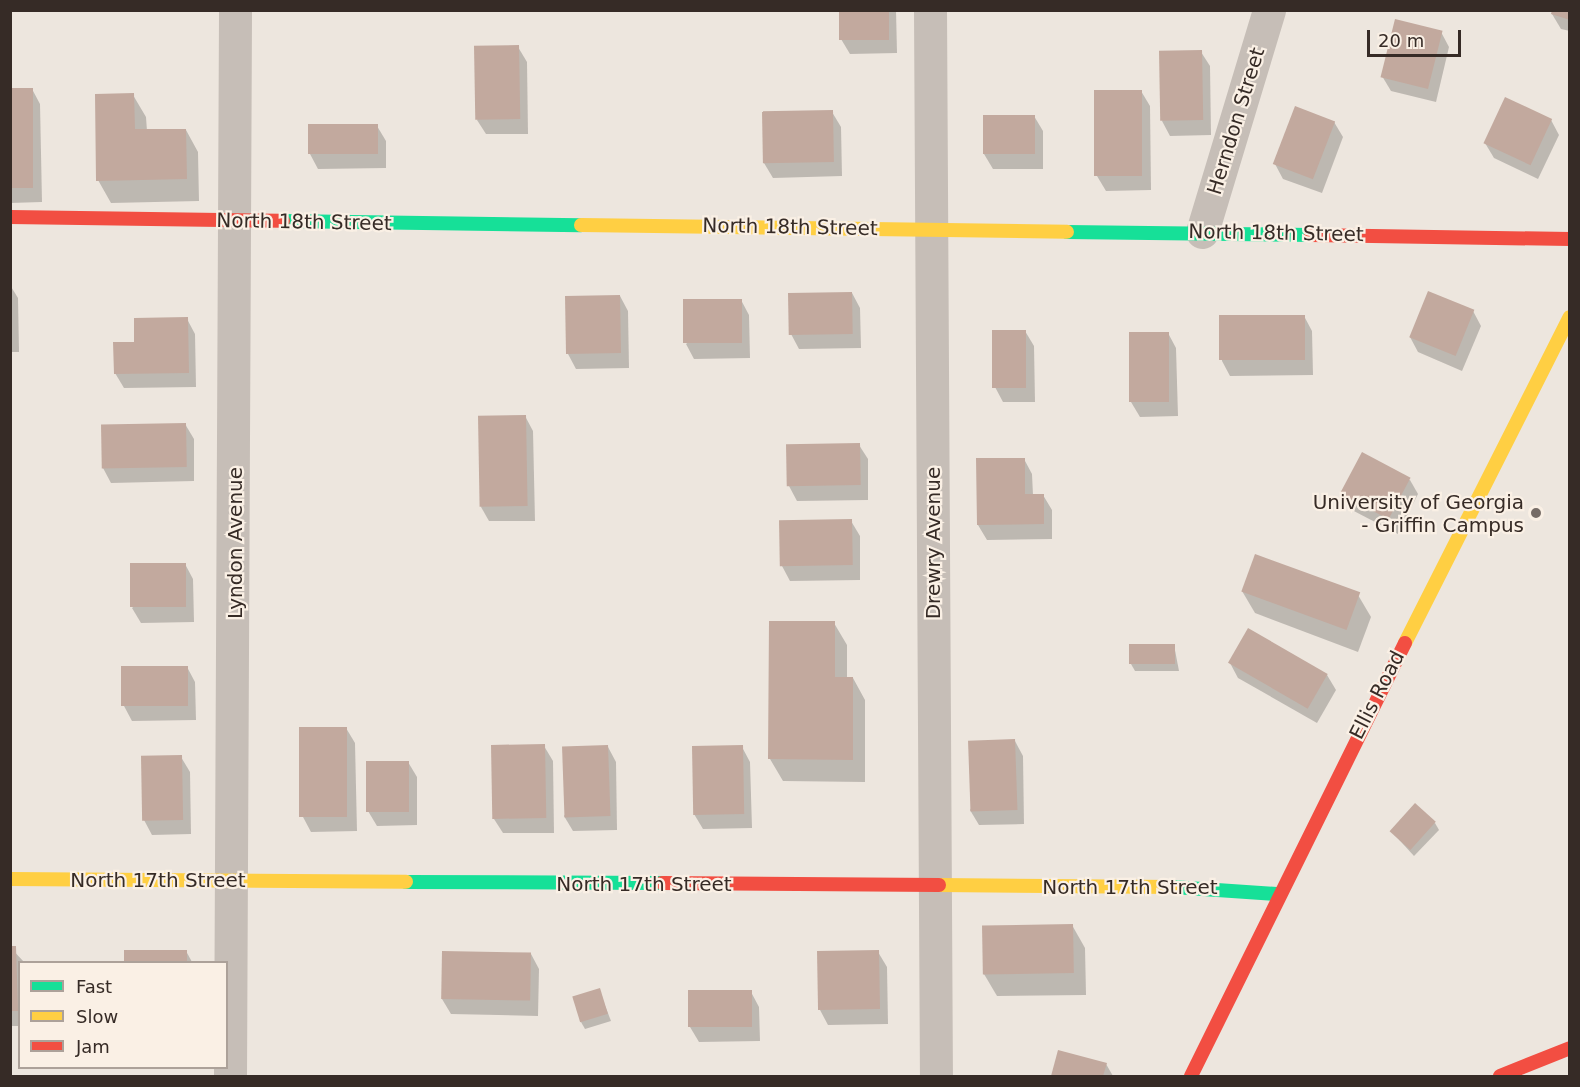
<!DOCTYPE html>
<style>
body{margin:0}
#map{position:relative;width:1580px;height:1087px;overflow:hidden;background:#ede6de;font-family:"DejaVu Sans",sans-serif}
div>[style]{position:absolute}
.shadow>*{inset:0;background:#0003}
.building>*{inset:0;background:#c2a99e;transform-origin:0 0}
.street>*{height:33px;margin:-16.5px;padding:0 16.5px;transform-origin:16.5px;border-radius:16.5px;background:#c6beb7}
.fast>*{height:14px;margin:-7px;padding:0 7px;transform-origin:7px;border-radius:7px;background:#16e098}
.slow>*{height:14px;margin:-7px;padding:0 7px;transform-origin:7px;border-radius:7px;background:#ffcf43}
.jam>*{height:14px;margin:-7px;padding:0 7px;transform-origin:7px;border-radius:7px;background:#f24e42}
.dots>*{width:16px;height:16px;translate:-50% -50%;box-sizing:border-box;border:3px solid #faf0e5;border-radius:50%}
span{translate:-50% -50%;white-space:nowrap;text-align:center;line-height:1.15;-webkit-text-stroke:4.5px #faf0e5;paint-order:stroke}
.street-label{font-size:20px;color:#362b26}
.poi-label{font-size:20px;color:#362b26}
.right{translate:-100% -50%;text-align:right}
.frame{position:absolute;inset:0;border:12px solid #362b26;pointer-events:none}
.legend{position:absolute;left:18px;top:961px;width:210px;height:108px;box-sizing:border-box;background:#faf0e5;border:2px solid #aca199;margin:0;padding:8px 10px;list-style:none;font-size:18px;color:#362b26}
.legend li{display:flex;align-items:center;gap:12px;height:30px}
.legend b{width:30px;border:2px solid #aca199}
.scale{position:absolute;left:1367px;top:30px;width:94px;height:27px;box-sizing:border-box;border:3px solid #362b26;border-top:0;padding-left:8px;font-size:18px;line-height:21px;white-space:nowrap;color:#362b26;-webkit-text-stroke:4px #faf0e5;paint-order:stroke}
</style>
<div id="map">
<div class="shadow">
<div style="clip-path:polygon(841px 10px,896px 10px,897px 53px,850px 54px,841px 39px)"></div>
<div style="clip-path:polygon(1570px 10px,1570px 31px,1561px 29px,1552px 14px)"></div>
<div style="clip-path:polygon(1441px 32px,1449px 47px,1436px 102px,1391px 91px,1382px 76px)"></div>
<div style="clip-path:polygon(518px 47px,527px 62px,528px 134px,486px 134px,477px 120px)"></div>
<div style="clip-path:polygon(1201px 52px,1210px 66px,1211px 135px,1170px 136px,1162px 121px)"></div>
<div style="clip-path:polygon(32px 89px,40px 104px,42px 202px,10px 203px,10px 90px)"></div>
<div style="clip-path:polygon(1141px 91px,1150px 106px,1151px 190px,1106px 191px,1097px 176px)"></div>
<div style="clip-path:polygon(133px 95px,146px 117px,147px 131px,186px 130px,198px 152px,199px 201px,111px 203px,98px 180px)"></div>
<div style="clip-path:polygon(832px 112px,841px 127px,842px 176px,773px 178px,764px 163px)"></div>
<div style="clip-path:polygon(984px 116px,1034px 116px,1043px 131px,1043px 169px,993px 169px,984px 154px)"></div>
<div style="clip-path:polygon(1551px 120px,1559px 135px,1538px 179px,1494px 158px,1485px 143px)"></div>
<div style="clip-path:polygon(1334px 122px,1343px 137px,1322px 193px,1283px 179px,1275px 164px)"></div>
<div style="clip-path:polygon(377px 126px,386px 141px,386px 168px,318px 169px,310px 154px)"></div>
<div style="clip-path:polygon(10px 285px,18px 298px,19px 352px,10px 352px)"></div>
<div style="clip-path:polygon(852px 293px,860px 308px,861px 348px,799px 349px,791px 334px)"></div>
<div style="clip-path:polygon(620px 296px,628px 311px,629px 368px,576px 369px,568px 354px)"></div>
<div style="clip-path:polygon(741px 300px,749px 315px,750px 358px,694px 359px,686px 344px)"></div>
<div style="clip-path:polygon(1473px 311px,1481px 326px,1462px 371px,1418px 352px,1410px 337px)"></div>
<div style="clip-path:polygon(1304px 316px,1312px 331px,1313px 375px,1230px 376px,1222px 361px,1221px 317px)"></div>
<div style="clip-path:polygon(187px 319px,195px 334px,196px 387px,124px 388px,115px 373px,135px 343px)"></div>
<div style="clip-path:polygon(1025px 331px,1034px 346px,1035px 402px,1003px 402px,995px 387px)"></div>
<div style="clip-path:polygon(1168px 333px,1176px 348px,1178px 416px,1140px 417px,1131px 402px)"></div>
<div style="clip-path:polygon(525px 416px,533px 431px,535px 521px,489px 521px,481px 507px)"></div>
<div style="clip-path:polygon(185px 424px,194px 439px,194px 481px,111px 483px,103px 468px)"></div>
<div style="clip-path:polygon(859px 445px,868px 459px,868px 500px,797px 501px,789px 486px)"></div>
<div style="clip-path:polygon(1024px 459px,1032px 474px,1033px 495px,1043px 495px,1052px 510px,1052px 539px,987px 540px,978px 525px)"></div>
<div style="clip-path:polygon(1410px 480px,1418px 494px,1398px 534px,1350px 509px,1341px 494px)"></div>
<div style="clip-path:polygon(851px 521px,860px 536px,860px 580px,790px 581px,782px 566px,781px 522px)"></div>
<div style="clip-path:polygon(185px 564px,193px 579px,194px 622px,141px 623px,132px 608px)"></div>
<div style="clip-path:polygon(1242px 591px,1358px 595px,1371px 617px,1358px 652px,1255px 613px)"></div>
<div style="clip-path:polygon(834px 623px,847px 645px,847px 678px,853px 678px,865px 700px,865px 782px,783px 781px,770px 759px)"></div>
<div style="clip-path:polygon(1174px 645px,1179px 671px,1135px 671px,1131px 664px)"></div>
<div style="clip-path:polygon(1230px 663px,1327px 675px,1336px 690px,1317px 723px,1238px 678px)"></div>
<div style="clip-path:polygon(187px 667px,195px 682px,196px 720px,132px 721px,124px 706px)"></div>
<div style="clip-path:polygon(346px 728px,355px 743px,357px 831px,311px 832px,303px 817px,301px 729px)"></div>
<div style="clip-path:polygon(1015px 741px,1023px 756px,1024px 824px,979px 825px,970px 810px)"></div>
<div style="clip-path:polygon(544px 746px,553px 761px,554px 833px,503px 833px,494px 819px)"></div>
<div style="clip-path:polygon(608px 747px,616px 762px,617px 830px,573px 831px,564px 816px)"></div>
<div style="clip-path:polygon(742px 747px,750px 762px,752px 828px,703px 829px,694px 814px)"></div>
<div style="clip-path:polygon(181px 757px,190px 772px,191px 834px,152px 835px,144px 820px)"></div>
<div style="clip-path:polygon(408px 762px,417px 777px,417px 825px,377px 826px,368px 811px)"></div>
<div style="clip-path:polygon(1435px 823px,1439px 830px,1414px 856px,1391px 831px)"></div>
<div style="clip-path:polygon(1072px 925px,1085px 948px,1086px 995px,997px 996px,984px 974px)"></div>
<div style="clip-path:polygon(10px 947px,24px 962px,20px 962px,20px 1026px,10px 1026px)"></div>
<div style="clip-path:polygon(186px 951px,192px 962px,125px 962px,125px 952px)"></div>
<div style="clip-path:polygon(878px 952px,887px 967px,888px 1024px,828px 1025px,820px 1010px)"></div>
<div style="clip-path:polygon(531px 954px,539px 969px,538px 1016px,451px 1014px,442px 999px)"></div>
<div style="clip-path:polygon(599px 990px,611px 1021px,585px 1029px,581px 1022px)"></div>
<div style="clip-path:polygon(751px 992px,759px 1007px,760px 1041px,699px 1042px,690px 1027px)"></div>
<div style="clip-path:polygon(1059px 1051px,1106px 1064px,1113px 1076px,1053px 1076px)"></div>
</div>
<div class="building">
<div style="left:839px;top:10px;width:50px;height:30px"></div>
<div style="clip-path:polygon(1552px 10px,1570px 10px,1570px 20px,1551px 14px)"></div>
<div style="left:1395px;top:19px;width:49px;height:60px;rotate:14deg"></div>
<div style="left:519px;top:45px;width:74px;height:45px;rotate:89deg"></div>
<div style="left:1202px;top:50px;width:70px;height:43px;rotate:89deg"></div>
<div style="left:10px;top:88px;width:23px;height:100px"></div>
<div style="left:1094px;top:90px;width:48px;height:86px"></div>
<div style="clip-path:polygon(134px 93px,135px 129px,186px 129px,187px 179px,96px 181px,95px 94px)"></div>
<div style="left:1505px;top:97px;width:52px;height:51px;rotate:25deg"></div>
<div style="left:1295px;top:106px;width:43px;height:62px;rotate:21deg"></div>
<div style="left:833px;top:110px;width:52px;height:71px;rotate:89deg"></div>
<div style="left:983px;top:115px;width:52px;height:39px"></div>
<div style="left:378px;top:124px;width:30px;height:70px;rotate:90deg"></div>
<div style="left:1428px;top:291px;width:50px;height:50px;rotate:22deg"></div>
<div style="left:852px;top:292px;width:42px;height:64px;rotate:89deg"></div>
<div style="left:620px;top:295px;width:58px;height:55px;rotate:89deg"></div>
<div style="left:742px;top:299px;width:44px;height:59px;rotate:90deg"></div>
<div style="left:1305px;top:315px;width:45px;height:86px;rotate:90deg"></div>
<div style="clip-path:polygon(188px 317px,189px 373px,114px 374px,113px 342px,134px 342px,134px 318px)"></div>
<div style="left:992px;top:330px;width:34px;height:58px"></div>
<div style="left:1129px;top:332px;width:40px;height:70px"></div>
<div style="left:526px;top:415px;width:91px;height:48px;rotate:89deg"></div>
<div style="left:186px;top:423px;width:44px;height:85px;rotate:89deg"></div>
<div style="left:860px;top:443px;width:42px;height:74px;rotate:89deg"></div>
<div style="left:1362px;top:452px;width:55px;height:47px;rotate:28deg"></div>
<div style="clip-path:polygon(976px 458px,1025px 458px,1025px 494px,1044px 494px,1044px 524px,977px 525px)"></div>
<div style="left:852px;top:519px;width:46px;height:73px;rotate:89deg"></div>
<div style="left:1255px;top:554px;width:112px;height:40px;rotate:20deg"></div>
<div style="left:186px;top:563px;width:44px;height:56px;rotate:90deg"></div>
<div style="clip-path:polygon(769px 621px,835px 621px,835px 677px,853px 677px,853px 760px,768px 759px)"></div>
<div style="left:1248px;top:628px;width:92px;height:40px;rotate:30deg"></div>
<div style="left:1175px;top:644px;width:20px;height:46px;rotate:90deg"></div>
<div style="left:188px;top:666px;width:40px;height:67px;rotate:90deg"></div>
<div style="left:299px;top:727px;width:48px;height:90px"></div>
<div style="left:1015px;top:739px;width:71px;height:47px;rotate:88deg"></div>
<div style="left:545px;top:744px;width:74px;height:54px;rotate:89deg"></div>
<div style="left:608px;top:745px;width:71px;height:46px;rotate:88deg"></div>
<div style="left:743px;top:745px;width:69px;height:51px;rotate:89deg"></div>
<div style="left:182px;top:755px;width:65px;height:41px;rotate:89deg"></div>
<div style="left:366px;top:761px;width:43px;height:51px"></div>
<div style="left:1415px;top:803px;width:28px;height:38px;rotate:42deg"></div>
<div style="left:1073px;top:924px;width:49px;height:91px;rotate:89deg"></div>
<div style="clip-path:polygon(10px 946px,16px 946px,18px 1011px,10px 1011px)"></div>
<div style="left:187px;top:950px;width:12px;height:63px;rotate:90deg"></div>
<div style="left:879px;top:950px;width:59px;height:62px;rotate:89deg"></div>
<div style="left:442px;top:951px;width:89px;height:48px;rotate:1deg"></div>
<div style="left:600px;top:988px;width:27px;height:29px;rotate:73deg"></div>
<div style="left:752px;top:990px;width:37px;height:64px;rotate:90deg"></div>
<div style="clip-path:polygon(1058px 1050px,1107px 1063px,1103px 1076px,1051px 1076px)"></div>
</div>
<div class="street">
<div style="left:930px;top:10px;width:1066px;rotate:89.68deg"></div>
<div style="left:1202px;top:232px;width:232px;rotate:-73.2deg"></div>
<div style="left:230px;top:1076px;width:1066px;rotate:-89.73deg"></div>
</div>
<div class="fast">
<div style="left:283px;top:221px;width:298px;rotate:0.8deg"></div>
<div style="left:1067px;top:232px;width:244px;rotate:0.7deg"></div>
<div style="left:406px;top:882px;width:256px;rotate:0.2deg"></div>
<div style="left:1173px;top:887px;width:104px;rotate:3.9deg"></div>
</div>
<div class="slow">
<div style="left:581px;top:225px;width:486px;rotate:0.8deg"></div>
<div style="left:1405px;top:643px;width:365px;rotate:-63.2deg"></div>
<div style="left:10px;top:879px;width:396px;rotate:0.4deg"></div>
<div style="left:939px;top:885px;width:234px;rotate:0.5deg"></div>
</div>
<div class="jam">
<div style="left:10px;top:217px;width:273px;rotate:0.8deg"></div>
<div style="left:1311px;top:235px;width:259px;rotate:0.9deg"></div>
<div style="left:662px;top:883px;width:277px;rotate:0.4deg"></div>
<div style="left:1191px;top:1076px;width:483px;rotate:-63.7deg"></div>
<div style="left:1500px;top:1076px;width:75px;rotate:-21.8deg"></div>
</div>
<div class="dots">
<div style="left:1536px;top:513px;background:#766c66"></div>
</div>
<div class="street-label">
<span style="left:1236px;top:121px;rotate:-73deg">Herndon Street</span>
<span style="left:304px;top:222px;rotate:1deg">North 18th Street</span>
<span style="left:790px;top:227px;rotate:1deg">North 18th Street</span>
<span style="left:1276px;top:233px;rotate:1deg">North 18th Street</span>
<span style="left:235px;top:543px;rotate:-90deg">Lyndon Avenue</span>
<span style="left:933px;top:543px;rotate:-90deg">Drewry Avenue</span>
<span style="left:1377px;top:695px;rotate:-63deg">Ellis Road</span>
<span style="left:158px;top:880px">North 17th Street</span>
<span style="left:644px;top:884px">North 17th Street</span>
<span style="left:1130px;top:887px">North 17th Street</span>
</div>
<div class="poi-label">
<span class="right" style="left:1524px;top:514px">University of Georgia<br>- Griffin Campus</span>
</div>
<div class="frame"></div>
<ul class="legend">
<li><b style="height:8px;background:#16e098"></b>Fast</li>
<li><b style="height:8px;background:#ffcf43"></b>Slow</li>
<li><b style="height:8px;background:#f24e42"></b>Jam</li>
</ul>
<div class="scale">20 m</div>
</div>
